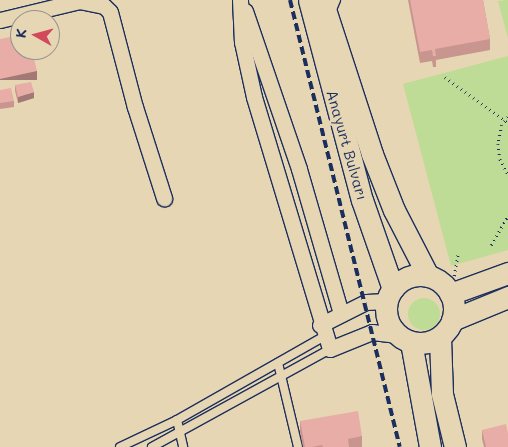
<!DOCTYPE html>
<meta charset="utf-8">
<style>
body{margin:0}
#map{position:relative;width:508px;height:447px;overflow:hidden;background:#e7d6b3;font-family:Mali,sans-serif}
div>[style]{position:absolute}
.green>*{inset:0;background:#bedc95}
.round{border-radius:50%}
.path>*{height:2.5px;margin-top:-1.25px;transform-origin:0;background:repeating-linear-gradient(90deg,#1b2f5e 0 1px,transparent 0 5px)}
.roads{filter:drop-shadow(1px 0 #1b2f5e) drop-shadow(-1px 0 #1b2f5e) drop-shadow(0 1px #1b2f5e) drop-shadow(0 -1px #1b2f5e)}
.lane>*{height:8px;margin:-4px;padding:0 4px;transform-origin:4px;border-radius:4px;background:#e7d6b3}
.street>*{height:15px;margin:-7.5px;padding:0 7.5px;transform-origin:7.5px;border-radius:7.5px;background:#e7d6b3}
.secondary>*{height:21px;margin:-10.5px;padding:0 10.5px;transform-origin:10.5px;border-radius:10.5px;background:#e7d6b3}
.secondary>.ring{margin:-10.5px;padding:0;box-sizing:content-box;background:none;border:21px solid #e7d6b3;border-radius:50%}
.rail>*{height:4px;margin-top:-2px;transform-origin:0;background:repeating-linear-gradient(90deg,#1b2f5e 0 8px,transparent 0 12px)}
.wall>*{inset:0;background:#c8958f}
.shaded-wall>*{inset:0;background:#a27974;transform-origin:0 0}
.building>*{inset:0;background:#e8ada6}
span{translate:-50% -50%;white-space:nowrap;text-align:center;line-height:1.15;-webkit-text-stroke:5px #e7d6b3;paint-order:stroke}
.street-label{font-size:15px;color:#1b2f5e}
.north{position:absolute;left:10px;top:10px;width:50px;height:50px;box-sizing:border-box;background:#e7d6b3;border:1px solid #959391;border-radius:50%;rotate:277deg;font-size:14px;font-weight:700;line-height:20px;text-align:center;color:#1b2f5e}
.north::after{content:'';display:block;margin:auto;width:18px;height:22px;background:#d1495b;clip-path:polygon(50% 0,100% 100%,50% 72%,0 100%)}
</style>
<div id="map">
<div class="green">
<div style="clip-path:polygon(508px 0,508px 38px,498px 1px)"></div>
<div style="clip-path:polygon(508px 56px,508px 250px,451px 266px,403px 84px)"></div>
<div class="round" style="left:408px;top:298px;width:32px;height:32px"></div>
</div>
<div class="path">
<div style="left:445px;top:77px;width:78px;rotate:36.1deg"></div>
<div style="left:508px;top:117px;width:10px;rotate:127deg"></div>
<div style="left:502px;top:125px;width:19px;rotate:102deg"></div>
<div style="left:498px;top:144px;width:15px;rotate:82deg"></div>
<div style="left:500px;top:159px;width:17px;rotate:62deg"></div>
<div style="left:491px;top:245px;width:34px;rotate:-60deg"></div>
<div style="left:454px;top:276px;width:23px;rotate:-80deg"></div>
</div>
<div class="roads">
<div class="lane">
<div style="left:331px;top:12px;width:13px;rotate:-67deg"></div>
<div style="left:278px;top:363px;width:86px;rotate:76.6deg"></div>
<div style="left:177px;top:420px;width:28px;rotate:77deg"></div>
<div style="left:120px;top:447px;width:63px;rotate:-25.3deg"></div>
<div style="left:177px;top:420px;width:170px;rotate:-29.6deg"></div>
<div style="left:152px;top:447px;width:203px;rotate:-28.8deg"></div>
</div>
<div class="street">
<div style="left:240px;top:0;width:42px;rotate:87.3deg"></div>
<div style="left:242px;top:42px;width:56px;rotate:77.7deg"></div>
<div style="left:254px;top:97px;width:263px;rotate:73.2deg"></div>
<div style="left:330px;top:349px;width:45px;rotate:-22deg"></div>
<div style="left:372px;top:332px;width:26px;rotate:7deg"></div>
<div style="left:245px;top:11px;width:167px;rotate:71.1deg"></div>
<div style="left:299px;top:169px;width:151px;rotate:73.8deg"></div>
<div style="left:0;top:20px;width:81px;rotate:-13.5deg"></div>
<div style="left:79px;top:1px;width:25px;rotate:11deg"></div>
<div style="left:104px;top:6px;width:8px;rotate:45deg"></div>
<div style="left:110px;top:12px;width:98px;rotate:75.3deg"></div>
<div style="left:135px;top:107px;width:96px;rotate:72.3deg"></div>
<div style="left:320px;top:325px;width:51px;rotate:-26.6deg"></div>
<div style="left:366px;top:302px;width:21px;rotate:-3deg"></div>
</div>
<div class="secondary">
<div style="left:309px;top:0;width:207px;rotate:75.2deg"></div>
<div style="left:362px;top:200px;width:94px;rotate:70.8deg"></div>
<div style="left:322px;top:0;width:162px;rotate:72deg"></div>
<div style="left:372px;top:154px;width:60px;rotate:68.6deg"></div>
<div style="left:394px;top:210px;width:74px;rotate:62.7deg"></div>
<div class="ring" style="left:386px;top:275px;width:47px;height:47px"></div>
<div style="left:450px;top:294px;width:62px;rotate:-19.9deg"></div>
<div style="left:452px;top:320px;width:61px;rotate:-22.3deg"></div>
<div style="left:440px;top:337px;width:57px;rotate:88deg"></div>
<div style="left:442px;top:394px;width:55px;rotate:76.2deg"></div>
<div style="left:411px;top:342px;width:107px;rotate:79.7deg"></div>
</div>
</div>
<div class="rail">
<div style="left:290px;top:0;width:460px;rotate:76.2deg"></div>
</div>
<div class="wall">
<div style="clip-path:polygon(408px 0,483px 0,490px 39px,490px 50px,436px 60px,436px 67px,433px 67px,432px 61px,420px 63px)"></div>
<div style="clip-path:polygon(15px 85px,34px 98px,18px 103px,15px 91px)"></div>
<div style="clip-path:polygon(0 90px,14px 101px,14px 107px,0 109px)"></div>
<div style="clip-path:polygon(300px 421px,362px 436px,362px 447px,303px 447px,300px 432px)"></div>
<div style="clip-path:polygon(482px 430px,508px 447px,484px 447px,482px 439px)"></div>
</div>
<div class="shaded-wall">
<div style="left:37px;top:71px;width:9px;height:38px;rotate:90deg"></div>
<div style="clip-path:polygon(34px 92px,34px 98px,18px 103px,18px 97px)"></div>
</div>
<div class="building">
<div style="clip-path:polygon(410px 0,483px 0,490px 39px,435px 49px,436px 56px,433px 56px,432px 50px,420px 52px)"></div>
<div style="clip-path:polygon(20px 35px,20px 50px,25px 50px,25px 53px,32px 51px,37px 71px,0 79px,0 39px)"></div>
<div style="clip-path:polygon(31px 82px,34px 92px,18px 97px,15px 85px)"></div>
<div style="clip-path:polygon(11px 88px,14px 101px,0 103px,0 90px)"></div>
<div style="clip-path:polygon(358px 411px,362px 436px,348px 439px,349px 447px,323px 447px,322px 445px,312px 447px,305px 447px,300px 421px)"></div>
<div style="clip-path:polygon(506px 424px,508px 433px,508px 447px,486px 447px,482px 430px)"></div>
</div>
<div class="street-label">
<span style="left:347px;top:145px;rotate:74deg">Anayurt Bulvarı</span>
</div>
<div class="north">K</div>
</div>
